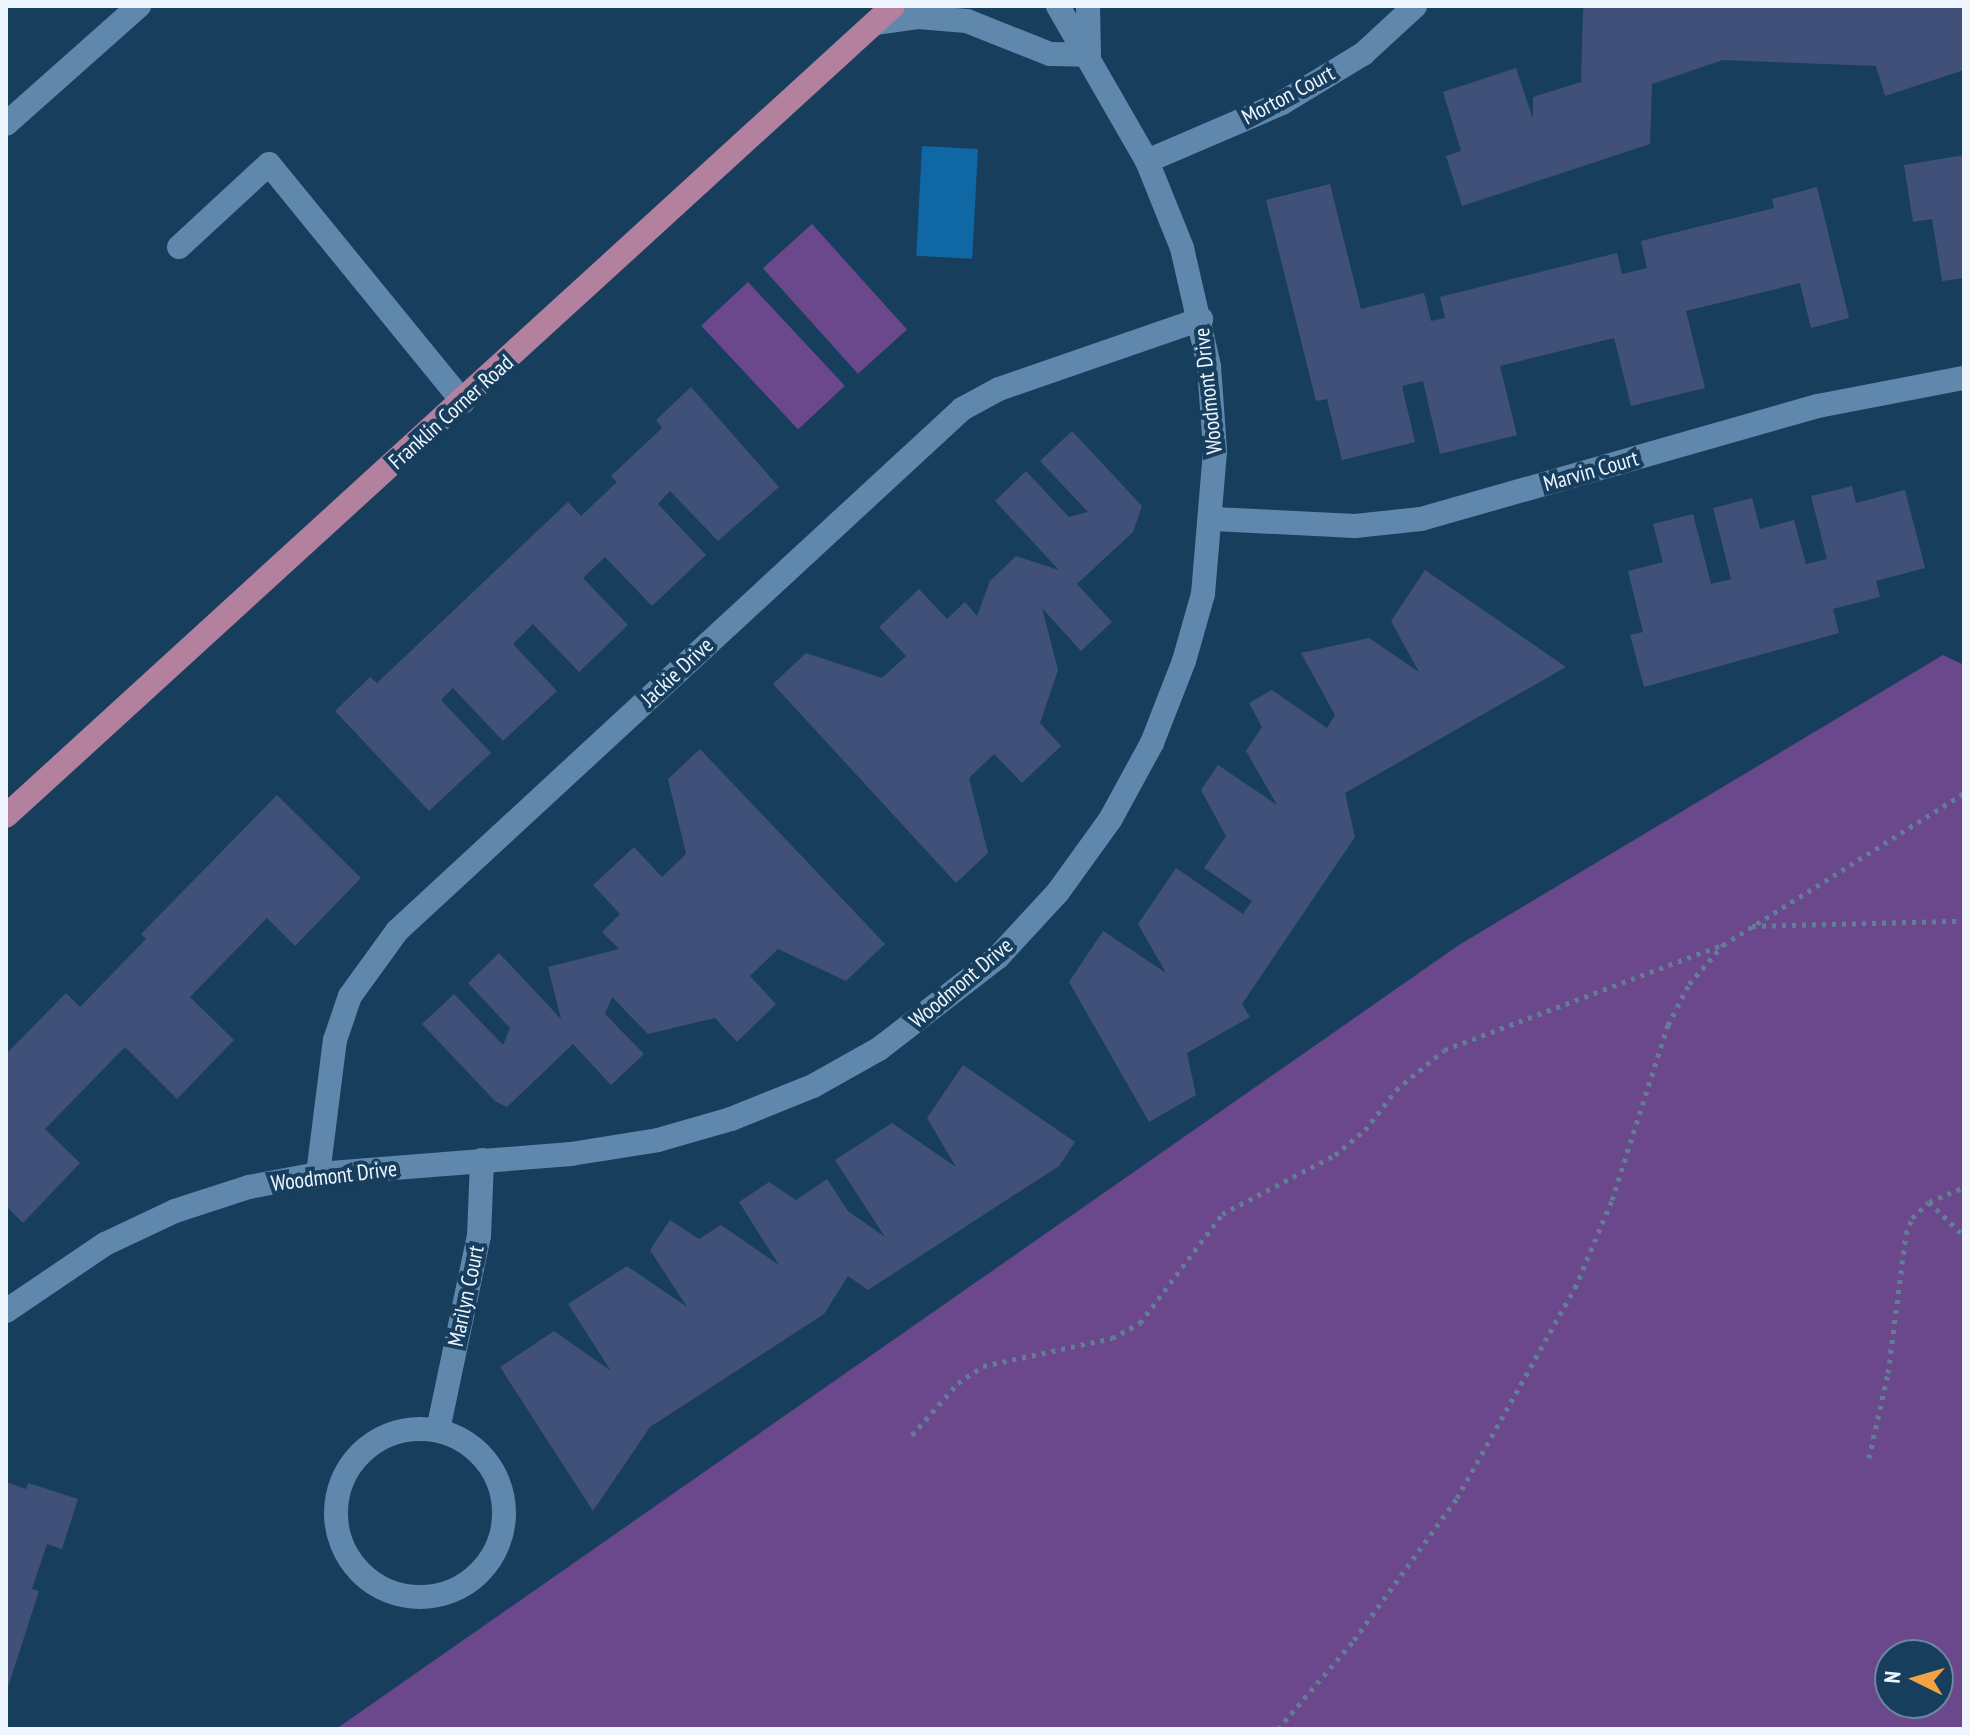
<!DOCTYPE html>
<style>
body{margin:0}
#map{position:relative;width:1970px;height:1735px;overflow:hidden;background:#183e5e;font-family:"PT Sans Narrow",sans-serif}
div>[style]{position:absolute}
.green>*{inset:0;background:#6b478c;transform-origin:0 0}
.water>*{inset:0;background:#0f67a4;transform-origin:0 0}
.building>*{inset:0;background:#405079}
.path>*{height:5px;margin-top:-2.5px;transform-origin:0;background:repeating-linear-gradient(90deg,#627e96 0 4px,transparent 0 10px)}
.minor>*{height:24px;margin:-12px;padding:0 12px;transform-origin:12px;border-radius:12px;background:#6088ac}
.minor>.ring{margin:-12px;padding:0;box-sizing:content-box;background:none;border:24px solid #6088ac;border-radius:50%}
.major>*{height:24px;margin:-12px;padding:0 12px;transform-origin:12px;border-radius:12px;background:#b3809e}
span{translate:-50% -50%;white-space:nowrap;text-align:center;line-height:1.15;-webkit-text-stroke:8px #183e5e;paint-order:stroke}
.street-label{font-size:22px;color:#edf5fe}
.frame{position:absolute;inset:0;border:8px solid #edf5fe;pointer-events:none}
.north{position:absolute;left:1874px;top:1639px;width:80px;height:80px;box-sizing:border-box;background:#183e5e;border:2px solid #6d879e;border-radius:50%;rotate:275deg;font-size:22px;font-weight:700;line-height:32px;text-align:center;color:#edf5fe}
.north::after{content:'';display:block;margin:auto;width:28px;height:36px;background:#f4a344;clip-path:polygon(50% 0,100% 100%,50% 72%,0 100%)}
</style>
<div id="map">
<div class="green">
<div style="left:812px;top:224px;width:142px;height:66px;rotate:48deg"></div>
<div style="left:748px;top:282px;width:142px;height:64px;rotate:47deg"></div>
<div style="clip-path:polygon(evenodd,1943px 655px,1964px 665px,1964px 1729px,336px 1729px,1459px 945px,1943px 655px,1890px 1655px,1938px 1655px,1938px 1703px,1890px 1703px,1890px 1655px)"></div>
</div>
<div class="water">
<div style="left:922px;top:146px;width:56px;height:110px;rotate:3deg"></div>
</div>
<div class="building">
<div style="clip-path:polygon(1593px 6px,1964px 6px,1964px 70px,1885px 96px,1876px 66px,1723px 60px,1652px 84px,1650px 144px,1462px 206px,1446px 156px,1461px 151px,1443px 92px,1516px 68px,1533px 119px,1533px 97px,1581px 82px,1583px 9px)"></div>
<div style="clip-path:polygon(1964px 155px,1964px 278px,1942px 281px,1932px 219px,1913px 222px,1904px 165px)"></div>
<div style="clip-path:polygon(1330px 184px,1361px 309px,1424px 293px,1431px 321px,1445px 318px,1440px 297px,1617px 253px,1622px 274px,1647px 268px,1641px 241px,1774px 208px,1772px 199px,1817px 187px,1849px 318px,1811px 328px,1800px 283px,1686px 311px,1705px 388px,1631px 406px,1614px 338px,1500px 366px,1517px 435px,1440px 454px,1423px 381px,1402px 386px,1415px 442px,1342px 460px,1327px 399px,1316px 401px,1266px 200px)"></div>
<div style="clip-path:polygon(691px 387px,779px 487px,718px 541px,670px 491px,658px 504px,706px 555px,652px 606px,605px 557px,583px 578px,628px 625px,579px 672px,533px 624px,513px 644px,557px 691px,503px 741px,453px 688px,441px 700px,491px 753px,429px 811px,335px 711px,370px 677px,377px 683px,568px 502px,581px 516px,617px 482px,611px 476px,662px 428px,656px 420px)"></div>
<div style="clip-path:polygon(1072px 431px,1142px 506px,1133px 532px,1077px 584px,1112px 622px,1081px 651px,1042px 608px,1058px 670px,1040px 723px,1061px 746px,1022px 783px,994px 754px,969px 778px,988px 853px,956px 883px,773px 684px,806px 653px,882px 678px,906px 656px,879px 627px,919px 589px,947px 619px,965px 602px,977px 616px,990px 581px,1016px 556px,1059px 570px,995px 501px,1026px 471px,1069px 517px,1088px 512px,1040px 461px)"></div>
<div style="clip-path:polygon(1852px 486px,1856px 503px,1905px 490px,1925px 568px,1876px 581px,1880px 597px,1833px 609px,1839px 633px,1644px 687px,1630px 635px,1643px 632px,1628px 571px,1663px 562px,1653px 524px,1693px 514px,1711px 584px,1731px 579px,1713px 508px,1752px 498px,1760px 529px,1794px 520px,1806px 564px,1827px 559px,1811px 496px)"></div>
<div style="clip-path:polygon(1425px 570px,1566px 667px,1345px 793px,1355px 837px,1242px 1004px,1250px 1017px,1187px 1053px,1196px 1095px,1149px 1122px,1069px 982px,1103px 931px,1166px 973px,1138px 924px,1176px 868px,1243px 914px,1252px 901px,1204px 868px,1226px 836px,1201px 790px,1218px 765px,1277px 805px,1246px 751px,1262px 727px,1249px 703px,1272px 690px,1327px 728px,1335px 715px,1301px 653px,1369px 638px,1419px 672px,1391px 621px)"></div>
<div style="clip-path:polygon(700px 749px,885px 944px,846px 981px,778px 949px,750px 976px,776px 1004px,737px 1042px,715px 1018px,648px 1034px,612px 997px,605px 1014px,644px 1054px,611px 1085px,573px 1044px,507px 1107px,495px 1101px,422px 1024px,454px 994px,503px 1045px,510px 1028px,468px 983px,499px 953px,561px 1019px,548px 967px,619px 949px,602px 932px,620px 914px,593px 885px,634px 847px,662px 877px,686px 854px,668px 779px)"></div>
<div style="clip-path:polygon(277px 795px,361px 878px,295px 946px,267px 918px,190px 997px,234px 1040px,177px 1099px,125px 1047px,45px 1129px,80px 1163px,23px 1223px,6px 1206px,6px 1054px,66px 993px,80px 1007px,146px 939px,141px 934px)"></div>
<div style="clip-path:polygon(963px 1065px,1075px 1142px,1059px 1166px,868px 1290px,848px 1276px,824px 1314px,650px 1427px,593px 1511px,500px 1367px,554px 1331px,611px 1371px,568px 1304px,627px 1266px,687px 1307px,650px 1250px,670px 1220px,699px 1239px,721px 1225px,779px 1265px,739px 1202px,769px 1182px,796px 1200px,827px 1179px,848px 1211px,885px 1237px,835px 1160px,892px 1123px,956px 1167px,927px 1118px)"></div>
<div style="clip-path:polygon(6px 1482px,26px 1489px,28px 1483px,78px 1499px,62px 1549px,47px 1544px,32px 1589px,39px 1591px,8px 1687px)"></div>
</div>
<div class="path">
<div style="left:1752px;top:926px;width:212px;rotate:-1.4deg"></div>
<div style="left:1929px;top:1202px;width:49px;rotate:44.2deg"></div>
<div style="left:912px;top:1435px;width:69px;rotate:-48.5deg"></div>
<div style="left:958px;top:1383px;width:30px;rotate:-34deg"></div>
<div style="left:983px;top:1366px;width:132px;rotate:-12.2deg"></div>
<div style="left:1112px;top:1338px;width:32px;rotate:-28deg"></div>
<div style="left:1140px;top:1323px;width:136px;rotate:-53deg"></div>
<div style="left:1222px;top:1214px;width:127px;rotate:-27.6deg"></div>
<div style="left:1335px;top:1155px;width:39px;rotate:-40deg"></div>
<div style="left:1365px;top:1130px;width:51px;rotate:-52.2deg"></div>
<div style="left:1396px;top:1090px;width:62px;rotate:-39.8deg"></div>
<div style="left:1444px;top:1050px;width:297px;rotate:-20.7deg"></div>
<div style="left:1869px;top:1458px;width:87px;rotate:-77.4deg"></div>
<div style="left:1888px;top:1373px;width:140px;rotate:-82.6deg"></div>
<div style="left:1906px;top:1234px;width:17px;rotate:-69deg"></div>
<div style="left:1912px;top:1218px;width:23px;rotate:-43deg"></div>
<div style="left:1929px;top:1202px;width:38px;rotate:-23deg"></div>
<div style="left:1278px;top:1729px;width:117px;rotate:-49.5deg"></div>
<div style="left:1354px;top:1640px;width:175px;rotate:-54deg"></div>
<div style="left:1457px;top:1498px;width:241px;rotate:-60.7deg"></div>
<div style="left:1575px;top:1288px;width:95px;rotate:-67.2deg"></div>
<div style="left:1612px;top:1200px;width:184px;rotate:-72.3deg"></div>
<div style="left:1668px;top:1025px;width:46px;rotate:-62.9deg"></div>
<div style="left:1689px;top:984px;width:52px;rotate:-48.9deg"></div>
<div style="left:1723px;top:945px;width:285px;rotate:-32.2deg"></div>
</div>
<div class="minor">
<div style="left:875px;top:23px;width:43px;rotate:-7.9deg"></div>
<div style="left:918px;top:17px;width:49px;rotate:4.7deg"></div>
<div style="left:967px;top:21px;width:89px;rotate:21.7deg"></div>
<div style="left:1050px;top:54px;width:39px;rotate:1deg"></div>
<div style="left:1089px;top:55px;width:49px;rotate:-91.2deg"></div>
<div style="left:6px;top:124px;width:178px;rotate:-41.6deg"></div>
<div style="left:1147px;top:161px;width:147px;rotate:-23.2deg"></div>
<div style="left:1282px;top:103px;width:95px;rotate:-31.2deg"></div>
<div style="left:1363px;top:54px;width:71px;rotate:-42.7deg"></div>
<div style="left:179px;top:247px;width:122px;rotate:-42.7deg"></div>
<div style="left:269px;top:164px;width:307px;rotate:50.8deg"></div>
<div style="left:1213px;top:519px;width:142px;rotate:2.8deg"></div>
<div style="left:1355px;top:526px;width:66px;rotate:-6.1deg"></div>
<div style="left:1421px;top:519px;width:413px;rotate:-15.9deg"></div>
<div style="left:1818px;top:406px;width:149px;rotate:-10.9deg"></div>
<div style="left:318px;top:1174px;width:135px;rotate:-82.8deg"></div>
<div style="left:335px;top:1040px;width:46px;rotate:-71.2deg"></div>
<div style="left:350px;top:996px;width:80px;rotate:-54.1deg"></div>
<div style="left:397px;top:931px;width:769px;rotate:-42.73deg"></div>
<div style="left:962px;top:409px;width:42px;rotate:-28.4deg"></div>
<div style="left:999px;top:389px;width:214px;rotate:-19.1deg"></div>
<div style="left:6px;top:1311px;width:120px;rotate:-34.1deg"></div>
<div style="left:105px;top:1244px;width:77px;rotate:-25.2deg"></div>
<div style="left:175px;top:1211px;width:78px;rotate:-18deg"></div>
<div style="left:249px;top:1187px;width:70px;rotate:-10.7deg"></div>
<div style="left:318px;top:1174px;width:254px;rotate:-4.5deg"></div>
<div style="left:571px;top:1154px;width:88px;rotate:-9.1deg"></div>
<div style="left:658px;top:1140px;width:76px;rotate:-16deg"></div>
<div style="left:731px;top:1119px;width:88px;rotate:-21.9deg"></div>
<div style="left:813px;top:1086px;width:76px;rotate:-29.3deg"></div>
<div style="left:879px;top:1049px;width:150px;rotate:-37.7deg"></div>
<div style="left:998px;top:957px;width:88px;rotate:-47.3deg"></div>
<div style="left:1058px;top:892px;width:89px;rotate:-54.2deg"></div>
<div style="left:1110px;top:820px;width:88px;rotate:-61.4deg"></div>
<div style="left:1152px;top:743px;width:88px;rotate:-68.7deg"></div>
<div style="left:1184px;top:661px;width:70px;rotate:-74.2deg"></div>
<div style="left:1203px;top:594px;width:144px;rotate:-85.2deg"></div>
<div style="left:1215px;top:450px;width:84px;rotate:-94.1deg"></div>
<div style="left:1209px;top:366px;width:121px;rotate:-102.9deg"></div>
<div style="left:1182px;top:248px;width:94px;rotate:-111.9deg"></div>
<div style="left:1147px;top:161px;width:179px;rotate:-119.9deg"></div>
<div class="ring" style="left:336px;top:1429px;width:144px;height:144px"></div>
<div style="left:438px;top:1430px;width:198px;rotate:-78.1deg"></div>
<div style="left:479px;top:1236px;width:76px;rotate:-87.7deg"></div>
</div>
<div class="major">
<div style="left:6px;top:816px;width:1201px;rotate:-42.4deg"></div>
</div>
<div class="street-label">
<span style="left:1288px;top:95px;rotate:-28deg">Morton Court</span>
<span style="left:1208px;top:391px;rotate:-96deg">Woodmont Drive</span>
<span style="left:451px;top:412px;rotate:-42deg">Franklin Corner Road</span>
<span style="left:1591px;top:471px;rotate:-16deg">Marvin Court</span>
<span style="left:677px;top:672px;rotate:-43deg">Jackie Drive</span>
<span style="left:961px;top:983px;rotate:-40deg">Woodmont Drive</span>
<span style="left:334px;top:1176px;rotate:-7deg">Woodmont Drive</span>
<span style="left:466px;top:1296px;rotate:-78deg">Marilyn Court</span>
</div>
<div class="frame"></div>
<div class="north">N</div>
</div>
